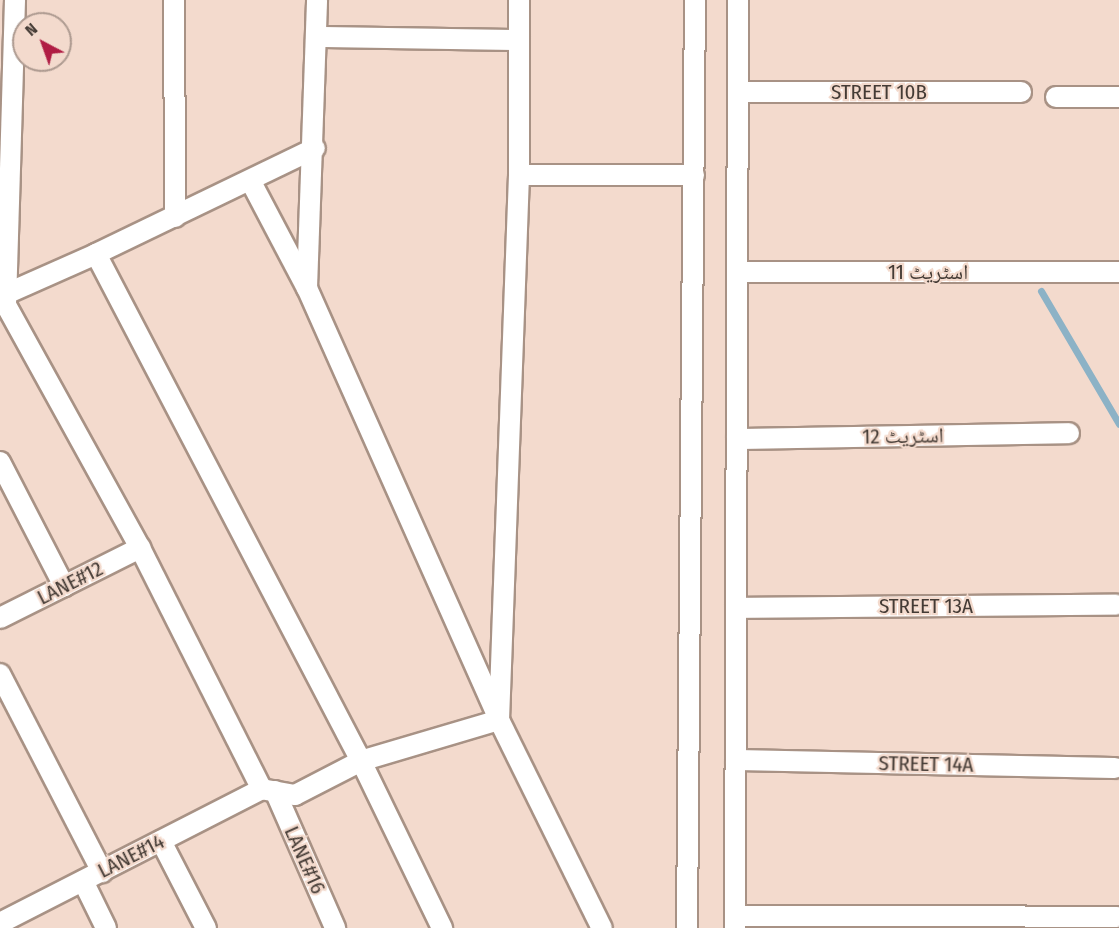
<!DOCTYPE html>
<meta charset="utf-8">
<style>
body{margin:0}
#map{position:relative;width:1119px;height:928px;overflow:hidden;background:#f3dacd;font-family:"Fira Sans Condensed","Noto Naskh Arabic",sans-serif}
div>[style]{position:absolute}
.stream>*{height:7px;margin:-3.5px;padding:0 3.5px;transform-origin:3.5px;border-radius:3.5px;background:#8cb2c6}
.roads{filter:drop-shadow(2px 0 #a89285) drop-shadow(-2px 0 #a89285) drop-shadow(0 2px #a89285) drop-shadow(0 -2px #a89285)}
.street>*{height:20px;margin:-10px;padding:0 10px;transform-origin:10px;border-radius:10px;background:#fff}
span{translate:-50% -50%;white-space:nowrap;text-align:center;line-height:1.15;-webkit-text-stroke:4.5px #f3dacd;paint-order:stroke}
.street-label{font-size:21px;color:#443b35}
.north{position:absolute;left:12px;top:12px;width:60px;height:60px;box-sizing:border-box;background:#f3dacd;border:2px solid #ad9a90;border-radius:50%;rotate:319deg;font-size:16px;font-weight:700;line-height:24px;text-align:center;color:#443b35}
.north::after{content:'';display:block;margin:auto;width:21px;height:27px;background:#b01d44;clip-path:polygon(50% 0,100% 100%,50% 72%,0 100%)}
</style>
<div id="map">
<div class="stream">
<div style="left:1041px;top:291px;width:154px;rotate:59.6deg"></div>
</div>
<div class="roads">
<div class="street">
<div style="left:15px;top:0;width:305px;rotate:91.7deg"></div>
<div style="left:6px;top:305px;width:277px;rotate:61.1deg"></div>
<div style="left:140px;top:548px;width:270px;rotate:63.2deg"></div>
<div style="left:174px;top:0;width:217px;rotate:89.7deg"></div>
<div style="left:519px;top:0;width:175px;rotate:90deg"></div>
<div style="left:519px;top:175px;width:545px;rotate:92.1deg"></div>
<div style="left:499px;top:720px;width:232px;rotate:63.7deg"></div>
<div style="left:318px;top:37px;width:201px;rotate:0.9deg"></div>
<div style="left:738px;top:92px;width:283px"></div>
<div style="left:1056px;top:97px;width:63px"></div>
<div style="left:519px;top:175px;width:175px"></div>
<div style="left:251px;top:182px;width:120px;rotate:62.2deg"></div>
<div style="left:307px;top:288px;width:473px;rotate:66deg"></div>
<div style="left:499px;top:720px;width:144px;rotate:163.5deg"></div>
<div style="left:361px;top:761px;width:74px;rotate:152.7deg"></div>
<div style="left:295px;top:795px;width:34px;rotate:-170deg"></div>
<div style="left:96px;top:254px;width:572px;rotate:62.4deg"></div>
<div style="left:361px;top:761px;width:186px;rotate:64.1deg"></div>
<div style="left:737px;top:272px;width:382px"></div>
<div style="left:307px;top:288px;width:288px;rotate:-88deg"></div>
<div style="left:0;top:289px;width:9px;rotate:27deg"></div>
<div style="left:8px;top:293px;width:96px;rotate:-23.9deg"></div>
<div style="left:96px;top:254px;width:243px;rotate:-25.8deg"></div>
<div style="left:737px;top:439px;width:332px;rotate:-1deg"></div>
<div style="left:0;top:462px;width:140px;rotate:62.7deg"></div>
<div style="left:736px;top:608px;width:380px;rotate:-0.5deg"></div>
<div style="left:0;top:618px;width:157px;rotate:-26.6deg"></div>
<div style="left:0;top:674px;width:223px;rotate:62.7deg"></div>
<div style="left:736px;top:760px;width:379px;rotate:1.2deg"></div>
<div style="left:275px;top:791px;width:150px;rotate:66.3deg"></div>
<div style="left:161px;top:841px;width:98px;rotate:62.7deg"></div>
<div style="left:83px;top:881px;width:52px;rotate:63.9deg"></div>
<div style="left:735px;top:916px;width:382px;rotate:0.1deg"></div>
<div style="left:0;top:923px;width:294px;rotate:-27.1deg"></div>
<div style="left:687px;top:928px;width:928px;rotate:-89.51deg"></div>
<div style="left:735px;top:928px;width:928px;rotate:-89.81deg"></div>
</div>
</div>
<div class="street-label">
<span style="left:879px;top:92px">STREET 10B</span>
<span style="left:928px;top:272px">اسٹریٹ 11</span>
<span style="left:903px;top:436px;rotate:-1deg">اسٹریٹ 12</span>
<span style="left:70px;top:583px;rotate:-27deg">LANE#12</span>
<span style="left:926px;top:606px">STREET 13A</span>
<span style="left:926px;top:764px;rotate:1deg">STREET 14A</span>
<span style="left:131px;top:856px;rotate:-27deg">LANE#14</span>
<span style="left:305px;top:860px;rotate:66deg">LANE#16</span>
</div>
<div class="north">N</div>
</div>
